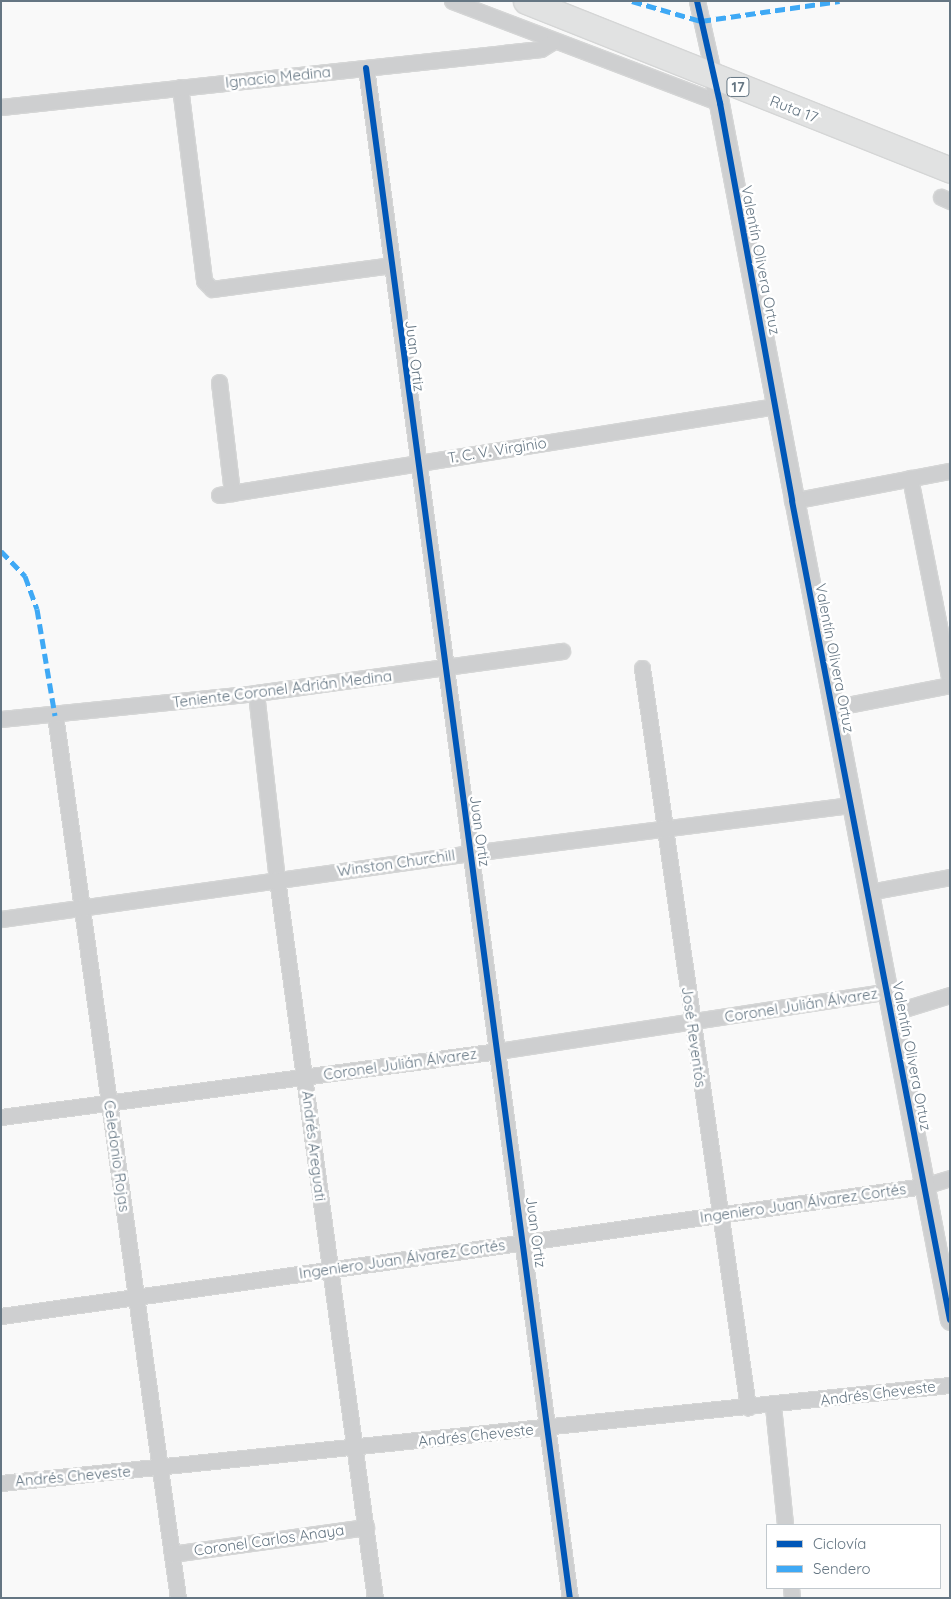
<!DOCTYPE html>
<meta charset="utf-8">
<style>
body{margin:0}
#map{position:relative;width:951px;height:1599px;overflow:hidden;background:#f9f9f9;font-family:Quicksand,sans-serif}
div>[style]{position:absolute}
.roads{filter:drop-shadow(1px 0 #d5d6d6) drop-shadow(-1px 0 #d5d6d6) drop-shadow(0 1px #d5d6d6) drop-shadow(0 -1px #d5d6d6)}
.minor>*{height:15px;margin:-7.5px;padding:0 7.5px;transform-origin:7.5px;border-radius:7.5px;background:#cecfd0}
.tertiary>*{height:19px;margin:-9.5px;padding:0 9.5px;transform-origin:9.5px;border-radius:9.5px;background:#cecfd0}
.trunk>*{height:25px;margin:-12.5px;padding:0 12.5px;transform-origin:12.5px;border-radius:12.5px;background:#e1e2e2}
.quiet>*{height:5px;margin-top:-2.5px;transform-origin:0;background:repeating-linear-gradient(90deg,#3fa9f5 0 10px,transparent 0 15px)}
.cycleway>*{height:6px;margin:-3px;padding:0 3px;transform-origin:3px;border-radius:3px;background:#0057b8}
span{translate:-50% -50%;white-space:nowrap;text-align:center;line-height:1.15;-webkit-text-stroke:5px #fff;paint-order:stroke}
.shield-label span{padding:1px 4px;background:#fff;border:1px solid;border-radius:4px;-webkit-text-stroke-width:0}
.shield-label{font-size:14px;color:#657683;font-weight:700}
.street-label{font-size:15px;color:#657683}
.frame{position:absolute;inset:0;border:2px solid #657683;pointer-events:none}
.legend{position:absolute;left:766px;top:1524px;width:175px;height:65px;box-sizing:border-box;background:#fff;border:1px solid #c1c8cd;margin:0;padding:6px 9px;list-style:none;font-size:15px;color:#657683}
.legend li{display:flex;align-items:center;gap:10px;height:25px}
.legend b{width:25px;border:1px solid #c1c8cd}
</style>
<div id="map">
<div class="roads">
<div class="minor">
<div style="left:452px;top:1px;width:287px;rotate:20.8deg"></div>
<div style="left:697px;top:1px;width:78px;rotate:77.4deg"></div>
<div style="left:366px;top:68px;width:1544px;rotate:82.41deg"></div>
<div style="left:180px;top:87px;width:195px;rotate:82.9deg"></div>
<div style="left:204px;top:281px;width:11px;rotate:45deg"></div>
<div style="left:212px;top:289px;width:181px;rotate:-7.6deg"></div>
<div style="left:1px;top:107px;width:543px;rotate:-6.13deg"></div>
<div style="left:541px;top:49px;width:13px;rotate:-32deg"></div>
<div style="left:941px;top:197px;width:10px;rotate:24deg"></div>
<div style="left:219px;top:382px;width:112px;rotate:83.3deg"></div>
<div style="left:910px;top:478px;width:208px;rotate:78.9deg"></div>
<div style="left:219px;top:495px;width:564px;rotate:-9.08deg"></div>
<div style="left:792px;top:501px;width:161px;rotate:-10.8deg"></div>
<div style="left:642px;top:668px;width:747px;rotate:81.84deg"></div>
<div style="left:256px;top:693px;width:187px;rotate:83.6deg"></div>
<div style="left:277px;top:879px;width:726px;rotate:82.24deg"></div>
<div style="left:832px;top:708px;width:120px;rotate:-11deg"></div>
<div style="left:55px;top:715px;width:892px;rotate:82.07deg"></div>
<div style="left:1px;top:719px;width:256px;rotate:-5.8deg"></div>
<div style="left:256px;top:693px;width:309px;rotate:-7.8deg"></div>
<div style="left:869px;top:892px;width:82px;rotate:-10.5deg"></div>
<div style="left:1px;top:919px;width:475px;rotate:-8deg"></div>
<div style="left:471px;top:853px;width:384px;rotate:-7.2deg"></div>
<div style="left:891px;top:1013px;width:62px;rotate:-17deg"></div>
<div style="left:1px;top:1117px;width:501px;rotate:-7.56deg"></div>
<div style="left:498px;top:1051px;width:395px;rotate:-8.7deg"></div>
<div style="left:1px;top:1316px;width:932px;rotate:-8.02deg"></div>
<div style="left:924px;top:1186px;width:27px;rotate:-17deg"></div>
<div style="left:773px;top:1406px;width:120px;rotate:84.2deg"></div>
<div style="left:1px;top:1483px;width:954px;rotate:-5.9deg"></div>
<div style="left:172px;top:1554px;width:196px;rotate:-7.9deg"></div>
<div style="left:791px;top:1588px;width:10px;rotate:84deg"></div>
</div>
<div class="tertiary">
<div style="left:714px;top:77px;width:1265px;rotate:79.25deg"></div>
</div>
<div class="trunk">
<div style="left:526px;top:1px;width:456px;rotate:21.7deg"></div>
</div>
</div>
<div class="quiet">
<div style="left:632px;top:1px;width:72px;rotate:16.2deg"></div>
<div style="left:701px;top:21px;width:140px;rotate:-8.2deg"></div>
<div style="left:1px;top:551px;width:35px;rotate:46deg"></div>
<div style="left:25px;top:576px;width:35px;rotate:70deg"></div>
<div style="left:37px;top:609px;width:108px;rotate:80.4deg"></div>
</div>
<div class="cycleway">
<div style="left:697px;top:1px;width:105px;rotate:77.3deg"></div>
<div style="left:720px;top:103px;width:404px;rotate:79.7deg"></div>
<div style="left:792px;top:501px;width:834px;rotate:79.08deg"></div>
<div style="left:366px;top:68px;width:1544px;rotate:82.41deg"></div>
</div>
<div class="shield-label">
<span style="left:738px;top:87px">17</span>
</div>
<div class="street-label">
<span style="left:278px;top:77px;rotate:-6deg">Ignacio Medina</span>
<span style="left:794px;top:109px;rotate:21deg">Ruta 17</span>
<span style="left:761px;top:260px;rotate:79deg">Valentín Olivera Ortuz</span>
<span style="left:415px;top:356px;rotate:83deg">Juan Ortiz</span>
<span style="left:497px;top:450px;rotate:-9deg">T. C. V. Virginio</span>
<span style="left:835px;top:658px;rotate:79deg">Valentín Olivera Ortuz</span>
<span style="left:282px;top:689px;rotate:-7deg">Teniente Coronel Adrián Medina</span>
<span style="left:480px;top:831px;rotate:82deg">Juan Ortiz</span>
<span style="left:396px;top:863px;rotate:-8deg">Winston Churchill</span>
<span style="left:801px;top:1005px;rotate:-9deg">Coronel Julián Álvarez</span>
<span style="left:694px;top:1037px;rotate:82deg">José Reventós</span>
<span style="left:912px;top:1056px;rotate:79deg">Valentín Olivera Ortuz</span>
<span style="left:400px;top:1064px;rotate:-8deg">Coronel Julián Álvarez</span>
<span style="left:314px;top:1146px;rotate:83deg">Andrés Areguati</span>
<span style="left:117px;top:1156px;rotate:82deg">Celedonio Rojas</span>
<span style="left:803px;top:1203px;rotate:-8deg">Ingeniero Juan Álvarez Cortés</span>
<span style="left:536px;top:1232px;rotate:82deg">Juan Ortiz</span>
<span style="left:402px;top:1259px;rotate:-8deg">Ingeniero Juan Álvarez Cortés</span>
<span style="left:878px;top:1393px;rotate:-7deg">Andrés Cheveste</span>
<span style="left:476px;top:1435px;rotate:-6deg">Andrés Cheveste</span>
<span style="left:73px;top:1476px;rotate:-5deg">Andrés Cheveste</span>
<span style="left:269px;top:1540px;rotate:-8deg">Coronel Carlos Anaya</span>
</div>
<div class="frame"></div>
<ul class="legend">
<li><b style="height:6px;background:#0057b8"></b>Ciclovía</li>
<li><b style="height:6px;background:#3fa9f5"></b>Sendero</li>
</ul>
</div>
